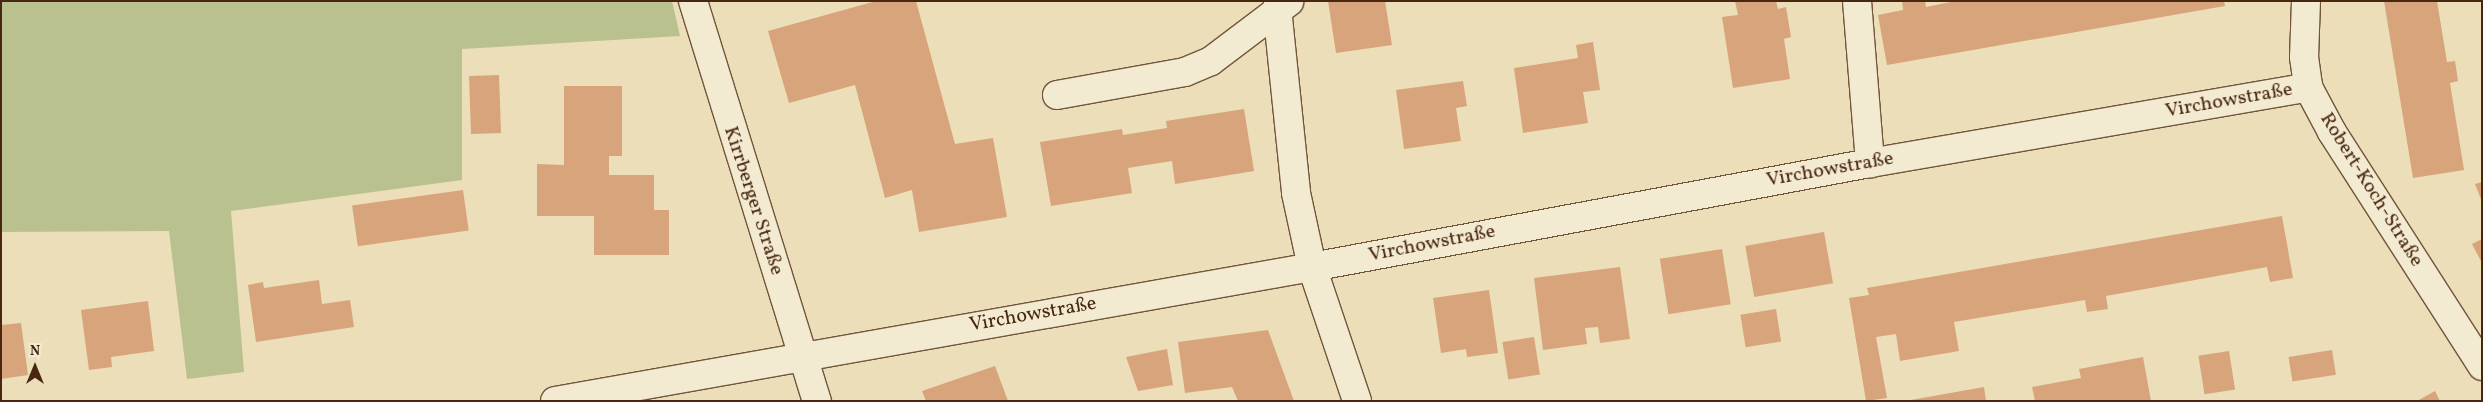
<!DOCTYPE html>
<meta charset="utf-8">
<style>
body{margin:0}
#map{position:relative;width:2483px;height:402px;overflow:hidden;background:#ecdeb9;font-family:Vollkorn,serif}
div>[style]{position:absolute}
.green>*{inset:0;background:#b9c18e}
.building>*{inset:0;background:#d8a47b;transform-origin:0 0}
.roads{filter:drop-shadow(1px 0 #71553b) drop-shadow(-1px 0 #71553b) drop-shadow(0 1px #71553b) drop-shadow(0 -1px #71553b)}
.minor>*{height:28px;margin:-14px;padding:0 14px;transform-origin:14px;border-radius:14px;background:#f3ead2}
span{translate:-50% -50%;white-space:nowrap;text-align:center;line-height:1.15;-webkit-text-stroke:4px #f3ead2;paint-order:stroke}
.street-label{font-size:20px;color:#482711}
.frame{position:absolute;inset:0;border:2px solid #482711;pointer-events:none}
.north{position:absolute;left:10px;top:342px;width:50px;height:50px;-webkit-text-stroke:4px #f3ead2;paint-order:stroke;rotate:0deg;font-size:14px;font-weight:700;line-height:20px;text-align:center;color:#482711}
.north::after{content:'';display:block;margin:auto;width:18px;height:22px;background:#482711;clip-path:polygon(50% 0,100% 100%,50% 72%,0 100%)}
</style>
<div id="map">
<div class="green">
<div style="clip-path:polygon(1px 1px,672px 1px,680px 36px,462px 49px,462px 180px,231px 211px,244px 372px,187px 379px,169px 231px,1px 232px)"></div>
</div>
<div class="building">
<div style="clip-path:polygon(876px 1px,916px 1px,955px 144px,993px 138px,1007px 217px,919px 232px,912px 190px,885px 198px,855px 85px,789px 103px,768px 31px)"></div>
<div style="clip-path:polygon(1328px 1px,1385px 1px,1392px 45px,1336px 53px)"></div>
<div style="clip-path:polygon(1735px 1px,1776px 1px,1778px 9px,1786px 7px,1791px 37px,1784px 39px,1790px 79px,1733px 88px,1722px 17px,1738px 15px)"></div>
<div style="clip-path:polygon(1902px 1px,1925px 1px,1926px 7px,1956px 1px,2224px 1px,2225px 6px,1887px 65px,1878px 15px,1903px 10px)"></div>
<div style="clip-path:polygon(2384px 1px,2437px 1px,2447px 62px,2455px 61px,2458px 81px,2450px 83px,2464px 170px,2413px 178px)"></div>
<div style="clip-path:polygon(1593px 42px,1600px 90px,1583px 92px,1588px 123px,1523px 133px,1514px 68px,1578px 58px,1576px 45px)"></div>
<div style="left:499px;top:75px;width:58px;height:30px;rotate:88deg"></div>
<div style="clip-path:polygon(1463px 81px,1467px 106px,1456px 108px,1461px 141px,1404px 149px,1396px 90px)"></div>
<div style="clip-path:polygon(564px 86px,622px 86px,622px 156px,609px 156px,609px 175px,654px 175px,654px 210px,669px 210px,669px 255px,594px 255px,594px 216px,537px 216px,537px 164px,564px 165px)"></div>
<div style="clip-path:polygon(1244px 109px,1254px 171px,1175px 184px,1172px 161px,1128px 168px,1132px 193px,1051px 206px,1040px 142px,1122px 129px,1123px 135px,1167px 128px,1166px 121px)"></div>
<div style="clip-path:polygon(2482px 182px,2482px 202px,2475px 184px)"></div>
<div style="left:463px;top:190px;width:41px;height:112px;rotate:82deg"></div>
<div style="clip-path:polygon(2282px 216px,2293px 278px,2270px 282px,2267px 267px,2106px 296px,2108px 309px,2087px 312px,2085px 300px,1954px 322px,1959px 351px,1900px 361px,1896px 334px,1876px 337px,1887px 398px,1866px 401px,1849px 298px,1869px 295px,1867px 288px)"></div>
<div style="left:1824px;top:232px;width:52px;height:80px;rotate:80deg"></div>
<div style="clip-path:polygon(2482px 239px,2482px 263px,2472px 244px)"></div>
<div style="left:1722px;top:249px;width:56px;height:63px;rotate:81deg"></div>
<div style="clip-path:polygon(1620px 267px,1630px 339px,1600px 343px,1598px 327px,1585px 328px,1587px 344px,1543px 350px,1534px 278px)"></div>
<div style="clip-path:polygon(319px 280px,322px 304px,350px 300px,354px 327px,256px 342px,248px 285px,263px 282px,264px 288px)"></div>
<div style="clip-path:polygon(1489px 290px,1498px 353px,1467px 357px,1466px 349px,1441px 353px,1433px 298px)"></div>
<div style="clip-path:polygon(148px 301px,154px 351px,111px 357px,112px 367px,89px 370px,81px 310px)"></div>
<div style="left:1776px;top:309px;width:33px;height:36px;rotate:81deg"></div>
<div style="clip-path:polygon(21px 323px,28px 375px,1px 379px,1px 325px)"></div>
<div style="clip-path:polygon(1268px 330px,1294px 401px,1238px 401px,1232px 387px,1185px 393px,1178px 342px)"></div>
<div style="left:1534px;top:337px;width:38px;height:32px;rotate:81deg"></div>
<div style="clip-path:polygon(1167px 349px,1173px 385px,1138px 391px,1126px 357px)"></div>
<div style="left:2332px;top:350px;width:25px;height:44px;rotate:81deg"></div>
<div style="left:2229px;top:351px;width:39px;height:31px;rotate:81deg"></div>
<div style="clip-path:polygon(2143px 357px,2151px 401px,2035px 401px,2032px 387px,2081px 378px,2079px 369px)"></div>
<div style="clip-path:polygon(995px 366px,1008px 401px,926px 401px,922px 391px)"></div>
<div style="clip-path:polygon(1984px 387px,1986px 401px,1911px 401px,1911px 400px)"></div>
<div style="clip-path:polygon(2435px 391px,2440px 401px,2417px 401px)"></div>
</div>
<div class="roads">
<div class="minor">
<div style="left:693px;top:1px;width:419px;rotate:72.8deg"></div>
<div style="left:1857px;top:1px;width:163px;rotate:85.4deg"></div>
<div style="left:2306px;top:1px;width:56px;rotate:92deg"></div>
<div style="left:2304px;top:57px;width:30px;rotate:82deg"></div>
<div style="left:2308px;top:87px;width:51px;rotate:61.9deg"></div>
<div style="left:2332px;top:132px;width:278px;rotate:57.3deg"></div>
<div style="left:1277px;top:8px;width:186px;rotate:84.1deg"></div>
<div style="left:1296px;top:193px;width:76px;rotate:77.8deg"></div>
<div style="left:1312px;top:267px;width:141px;rotate:71.4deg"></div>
<div style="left:1057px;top:95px;width:130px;rotate:-10.2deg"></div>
<div style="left:1185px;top:72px;width:28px;rotate:-23deg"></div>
<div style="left:1211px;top:61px;width:98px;rotate:-37.1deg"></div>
<div style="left:555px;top:401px;width:769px;rotate:-10.04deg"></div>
<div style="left:1312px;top:267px;width:568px;rotate:-10.56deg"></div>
<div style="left:1870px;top:163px;width:445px;rotate:-9.8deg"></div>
</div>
</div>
<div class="street-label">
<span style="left:2229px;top:101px;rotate:-10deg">Virchowstraße</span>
<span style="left:1830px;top:170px;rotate:-10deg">Virchowstraße</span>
<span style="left:2371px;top:190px;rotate:58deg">Robert-Koch-Straße</span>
<span style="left:753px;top:201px;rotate:72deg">Kirrberger Straße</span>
<span style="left:1432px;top:244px;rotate:-11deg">Virchowstraße</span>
<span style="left:1033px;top:315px;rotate:-10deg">Virchowstraße</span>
</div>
<div class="frame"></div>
<div class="north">N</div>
</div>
